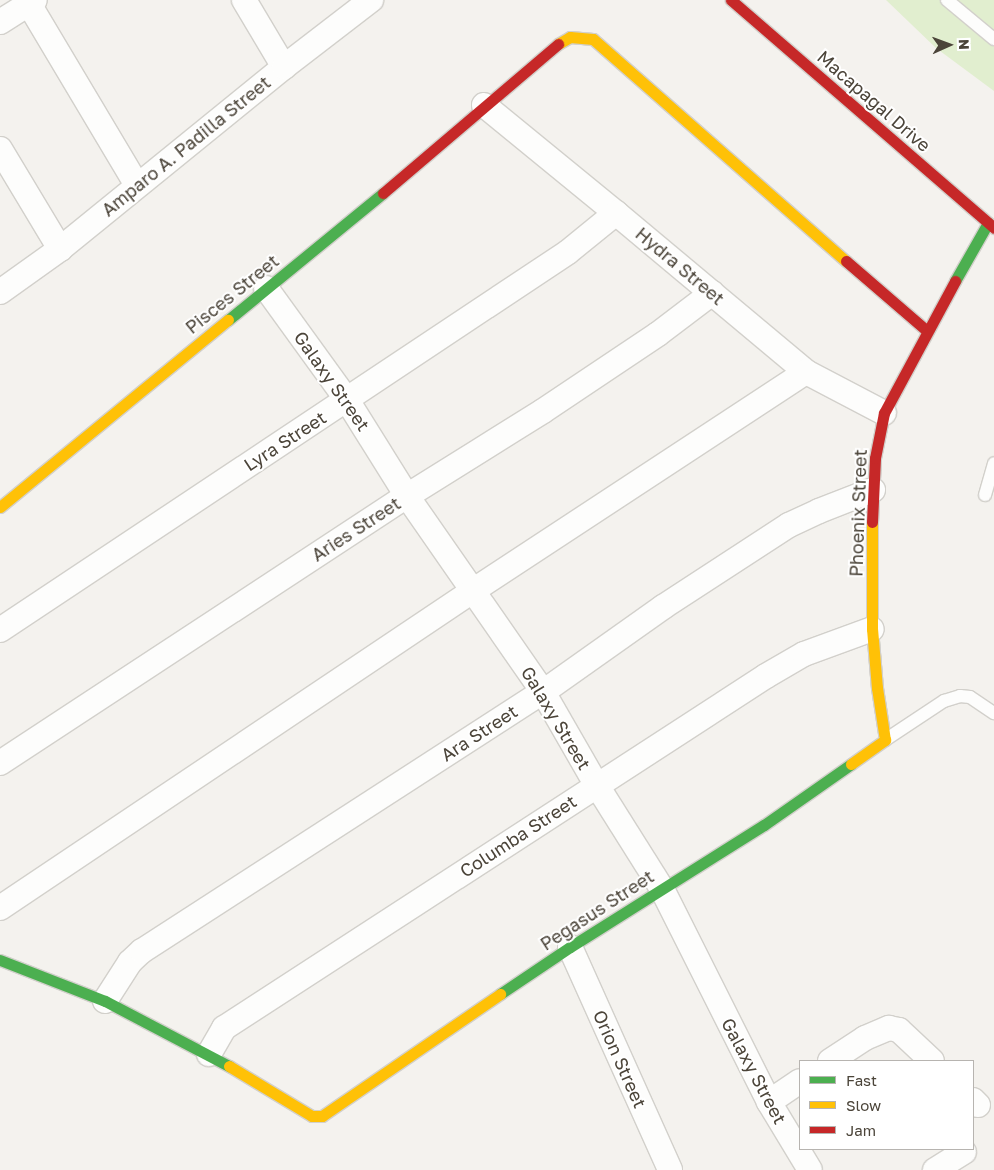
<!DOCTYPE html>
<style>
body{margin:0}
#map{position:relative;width:994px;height:1170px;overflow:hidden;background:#f4f2ee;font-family:"Golos Text",sans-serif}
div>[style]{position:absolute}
.green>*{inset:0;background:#e1eecf}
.roads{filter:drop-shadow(1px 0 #d2d0cb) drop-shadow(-1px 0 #d2d0cb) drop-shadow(0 1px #d2d0cb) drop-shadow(0 -1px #d2d0cb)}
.lane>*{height:12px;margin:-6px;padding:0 6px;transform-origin:6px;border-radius:6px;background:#fdfdfc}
.street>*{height:24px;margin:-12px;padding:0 12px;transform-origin:12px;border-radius:12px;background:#fdfdfc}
.fast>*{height:11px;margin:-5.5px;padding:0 5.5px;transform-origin:5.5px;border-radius:5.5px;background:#4caf50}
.slow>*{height:11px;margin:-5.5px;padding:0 5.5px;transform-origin:5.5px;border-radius:5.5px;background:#ffc107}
.jam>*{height:11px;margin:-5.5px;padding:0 5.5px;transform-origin:5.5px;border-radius:5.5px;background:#c62828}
span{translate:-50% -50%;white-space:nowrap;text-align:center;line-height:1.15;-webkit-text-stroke:4px #fff;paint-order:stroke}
.street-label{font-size:18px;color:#4b4439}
.legend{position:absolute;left:799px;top:1060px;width:175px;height:90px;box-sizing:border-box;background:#fff;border:1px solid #b7b4b0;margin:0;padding:6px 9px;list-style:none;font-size:15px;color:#4b4439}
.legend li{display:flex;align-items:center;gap:10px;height:25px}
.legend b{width:25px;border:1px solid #b7b4b0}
.north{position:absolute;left:924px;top:20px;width:50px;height:50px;-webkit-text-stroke:4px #fff;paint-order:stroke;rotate:88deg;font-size:14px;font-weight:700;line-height:20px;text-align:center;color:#4b4439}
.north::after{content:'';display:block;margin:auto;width:18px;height:22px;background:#4b4439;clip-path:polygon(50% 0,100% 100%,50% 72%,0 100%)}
</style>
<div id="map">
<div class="green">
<div style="clip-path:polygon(886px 0,994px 0,994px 91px,936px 48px)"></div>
</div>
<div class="roads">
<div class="lane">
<div style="left:947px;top:0;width:61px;rotate:39.7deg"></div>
<div style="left:985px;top:495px;width:33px;rotate:-74deg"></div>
<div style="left:885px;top:740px;width:71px;rotate:-33.5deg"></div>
<div style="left:944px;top:701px;width:17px;rotate:-17deg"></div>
<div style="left:960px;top:696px;width:10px;rotate:6deg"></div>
<div style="left:970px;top:697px;width:29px;rotate:34deg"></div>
</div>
<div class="street">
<div style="left:244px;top:0;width:78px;rotate:59.2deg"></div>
<div style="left:29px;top:4px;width:211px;rotate:59.2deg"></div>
<div style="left:0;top:22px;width:41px;rotate:-32.2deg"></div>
<div style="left:484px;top:105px;width:171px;rotate:39.3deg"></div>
<div style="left:616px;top:213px;width:248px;rotate:39.9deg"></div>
<div style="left:806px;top:372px;width:88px;rotate:27.7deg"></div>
<div style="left:0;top:149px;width:117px;rotate:59deg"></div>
<div style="left:266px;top:288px;width:138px;rotate:54.1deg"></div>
<div style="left:347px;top:400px;width:113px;rotate:58deg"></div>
<div style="left:407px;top:496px;width:239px;rotate:55.2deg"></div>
<div style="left:543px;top:692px;width:106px;rotate:60.1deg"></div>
<div style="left:596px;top:784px;width:124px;rotate:57.8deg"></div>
<div style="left:662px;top:889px;width:238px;rotate:63.3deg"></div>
<div style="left:769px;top:1102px;width:79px;rotate:58.9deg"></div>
<div style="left:0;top:292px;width:74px;rotate:-35.6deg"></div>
<div style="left:60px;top:249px;width:289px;rotate:-39.1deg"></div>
<div style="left:284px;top:67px;width:110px;rotate:-37.6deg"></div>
<div style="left:0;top:630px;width:682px;rotate:-33.64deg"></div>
<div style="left:568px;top:252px;width:62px;rotate:-39.1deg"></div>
<div style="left:0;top:763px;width:487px;rotate:-33.3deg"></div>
<div style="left:407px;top:496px;width:160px;rotate:-32deg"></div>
<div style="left:543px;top:411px;width:138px;rotate:-33.8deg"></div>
<div style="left:658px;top:334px;width:68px;rotate:-37.2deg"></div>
<div style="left:0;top:908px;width:571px;rotate:-33.86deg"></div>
<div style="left:474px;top:590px;width:397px;rotate:-33.3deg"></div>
<div style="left:570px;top:947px;width:244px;rotate:65.8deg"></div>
<div style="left:105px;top:1001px;width:46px;rotate:-57.3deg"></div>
<div style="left:130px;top:962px;width:16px;rotate:-43deg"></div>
<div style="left:142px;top:951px;width:477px;rotate:-32.9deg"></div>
<div style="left:543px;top:692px;width:147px;rotate:-35.3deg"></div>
<div style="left:663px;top:607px;width:150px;rotate:-33.1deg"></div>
<div style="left:789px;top:525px;width:33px;rotate:-25deg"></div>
<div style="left:819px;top:511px;width:58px;rotate:-21.3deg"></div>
<div style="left:209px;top:1054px;width:30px;rotate:-60deg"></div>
<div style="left:224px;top:1028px;width:646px;rotate:-33deg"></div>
<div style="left:766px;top:676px;width:44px;rotate:-30.1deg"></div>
<div style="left:804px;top:654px;width:72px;rotate:-20.2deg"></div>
<div style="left:830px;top:1061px;width:42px;rotate:-33.3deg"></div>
<div style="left:865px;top:1038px;width:26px;rotate:-23deg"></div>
<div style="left:889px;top:1028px;width:10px;rotate:11deg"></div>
<div style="left:899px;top:1030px;width:45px;rotate:43.2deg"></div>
<div style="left:973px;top:1100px;width:7px;rotate:45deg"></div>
<div style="left:769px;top:1102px;width:37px;rotate:-34deg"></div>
<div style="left:935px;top:1170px;width:34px;rotate:-32deg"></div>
</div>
<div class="fast">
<div style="left:955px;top:281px;width:67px;rotate:-60.4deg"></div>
<div style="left:228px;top:320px;width:200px;rotate:-39.3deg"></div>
<div style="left:0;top:960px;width:113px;rotate:21.3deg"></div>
<div style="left:105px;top:1001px;width:140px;rotate:27.7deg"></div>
<div style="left:500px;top:994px;width:84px;rotate:-33.9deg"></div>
<div style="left:570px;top:947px;width:229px;rotate:-32.2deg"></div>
<div style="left:764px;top:825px;width:106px;rotate:-35deg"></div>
</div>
<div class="slow">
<div style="left:558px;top:44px;width:14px;rotate:-30deg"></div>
<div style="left:570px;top:37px;width:23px;rotate:5deg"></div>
<div style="left:593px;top:39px;width:337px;rotate:41.3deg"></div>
<div style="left:0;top:507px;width:295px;rotate:-39.4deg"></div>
<div style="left:851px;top:764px;width:42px;rotate:-35.2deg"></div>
<div style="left:885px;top:740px;width:53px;rotate:-98.7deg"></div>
<div style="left:877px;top:688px;width:59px;rotate:-94.8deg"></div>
<div style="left:872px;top:629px;width:107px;rotate:-90deg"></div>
<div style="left:229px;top:1066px;width:97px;rotate:31.1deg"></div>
<div style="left:312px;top:1116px;width:10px"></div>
<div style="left:322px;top:1116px;width:216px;rotate:-34.4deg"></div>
</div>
<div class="jam">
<div style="left:731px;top:0;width:348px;rotate:40.9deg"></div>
<div style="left:383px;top:193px;width:230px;rotate:-40.4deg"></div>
<div style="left:846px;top:261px;width:107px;rotate:40.8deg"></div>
<div style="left:872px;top:522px;width:64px;rotate:-87.3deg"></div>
<div style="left:875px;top:458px;width:46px;rotate:-78.7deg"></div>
<div style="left:884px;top:413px;width:150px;rotate:-61.7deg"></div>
</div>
</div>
<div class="street-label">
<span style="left:874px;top:101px;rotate:41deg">Macapagal Drive</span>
<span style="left:186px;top:146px;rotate:-39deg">Amparo A. Padilla Street</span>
<span style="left:680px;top:266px;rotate:40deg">Hydra Street</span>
<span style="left:232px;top:294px;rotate:-39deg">Pisces Street</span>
<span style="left:332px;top:381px;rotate:55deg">Galaxy Street</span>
<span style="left:285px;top:441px;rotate:-33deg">Lyra Street</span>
<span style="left:858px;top:513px;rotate:-88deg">Phoenix Street</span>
<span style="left:356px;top:529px;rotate:-33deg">Aries Street</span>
<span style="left:556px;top:718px;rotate:59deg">Galaxy Street</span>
<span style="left:479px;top:733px;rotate:-33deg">Ara Street</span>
<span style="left:518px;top:836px;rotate:-33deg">Columba Street</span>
<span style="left:597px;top:910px;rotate:-33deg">Pegasus Street</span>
<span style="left:620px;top:1059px;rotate:66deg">Orion Street</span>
<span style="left:754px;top:1071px;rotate:62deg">Galaxy Street</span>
</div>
<ul class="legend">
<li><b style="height:6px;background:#4caf50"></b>Fast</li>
<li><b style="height:6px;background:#ffc107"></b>Slow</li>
<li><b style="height:6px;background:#c62828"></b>Jam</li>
</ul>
<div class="north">N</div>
</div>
